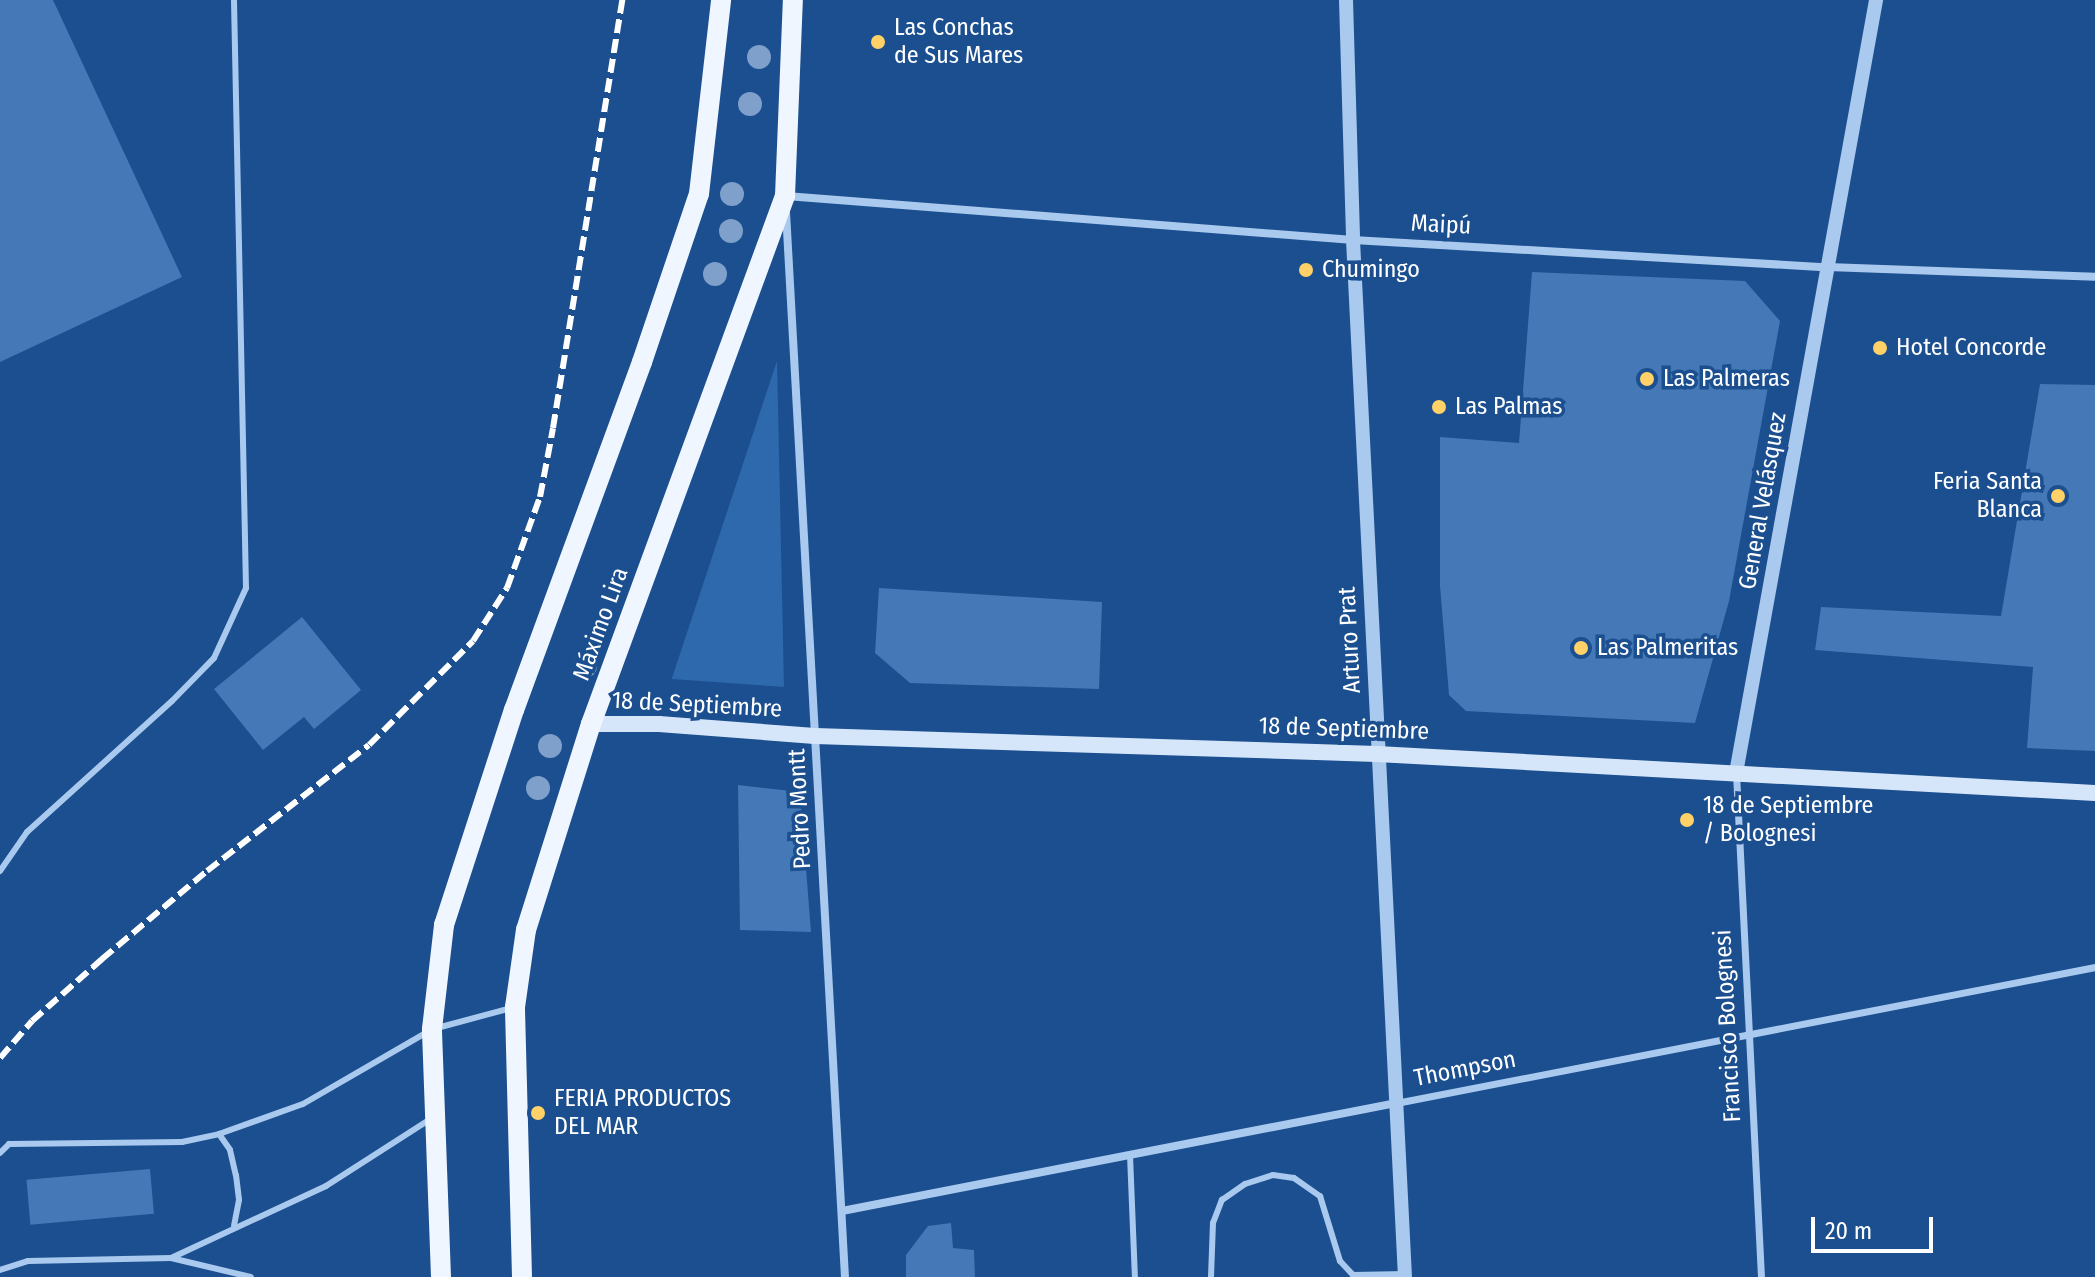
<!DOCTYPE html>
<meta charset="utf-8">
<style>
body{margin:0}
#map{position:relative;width:2095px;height:1277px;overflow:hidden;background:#1b4f8f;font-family:"Fira Sans Condensed",sans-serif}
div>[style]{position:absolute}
.green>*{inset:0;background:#2e69ad}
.building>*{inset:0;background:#4478b7;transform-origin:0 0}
.service>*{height:6px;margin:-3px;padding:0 3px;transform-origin:3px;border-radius:3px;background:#a9c9ee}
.pedestrian>*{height:7px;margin:-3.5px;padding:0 3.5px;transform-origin:3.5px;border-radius:3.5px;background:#a9c9ee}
.minor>*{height:8px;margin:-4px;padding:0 4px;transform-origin:4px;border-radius:4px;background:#a9c9ee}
.tertiary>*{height:14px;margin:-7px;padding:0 7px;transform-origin:7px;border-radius:7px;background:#a9c9ee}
.secondary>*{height:16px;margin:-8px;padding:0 8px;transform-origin:8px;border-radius:8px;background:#d6e6fa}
.primary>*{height:20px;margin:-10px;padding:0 10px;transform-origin:10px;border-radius:10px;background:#f0f6ff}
.rail>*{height:6px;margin-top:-3px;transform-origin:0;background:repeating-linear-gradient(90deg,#fff 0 14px,transparent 0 20px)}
.trees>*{width:24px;height:24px;margin:-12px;border-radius:50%;background:#7ea0ca}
.dots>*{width:22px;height:22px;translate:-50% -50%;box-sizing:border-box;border:4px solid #1b4f8f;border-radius:50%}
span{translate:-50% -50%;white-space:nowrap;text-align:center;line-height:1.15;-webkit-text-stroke:7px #1b4f8f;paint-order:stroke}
.poi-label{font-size:24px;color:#fff}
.left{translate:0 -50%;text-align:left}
.right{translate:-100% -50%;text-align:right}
.street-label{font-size:24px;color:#fff}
.scale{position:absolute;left:1811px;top:1217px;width:122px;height:36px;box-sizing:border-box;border:4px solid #fff;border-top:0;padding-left:10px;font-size:24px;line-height:28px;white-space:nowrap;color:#fff;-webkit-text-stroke:6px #1b4f8f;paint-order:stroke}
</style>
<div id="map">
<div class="green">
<div style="clip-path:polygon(777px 361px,784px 687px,672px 679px,672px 678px)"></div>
</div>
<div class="building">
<div style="clip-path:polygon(0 0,53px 0,182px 277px,0 362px)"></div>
<div style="clip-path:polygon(1532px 272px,1745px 281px,1780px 321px,1729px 601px,1695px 723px,1466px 711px,1449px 695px,1440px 586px,1440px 437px,1519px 443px)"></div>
<div style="clip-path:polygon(2040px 384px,2095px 385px,2095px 751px,2027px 748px,2033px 667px,1815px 650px,1821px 607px,2001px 616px)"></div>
<div style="clip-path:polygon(879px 588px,1102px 602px,1099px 689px,910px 683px,875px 653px)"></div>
<div style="clip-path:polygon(302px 617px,361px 690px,314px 729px,304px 717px,263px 750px,214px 689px)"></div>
<div style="clip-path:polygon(738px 785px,800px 792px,811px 932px,740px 930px)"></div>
<div style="left:150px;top:1169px;width:45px;height:124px;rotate:85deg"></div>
<div style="clip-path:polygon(951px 1223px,953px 1248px,974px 1250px,975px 1277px,906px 1277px,906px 1255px,928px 1226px)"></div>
</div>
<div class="service">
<div style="left:0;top:871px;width:47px;rotate:-55.3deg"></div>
<div style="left:27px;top:832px;width:195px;rotate:-42.1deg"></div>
<div style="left:172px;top:701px;width:60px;rotate:-45.7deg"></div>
<div style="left:214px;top:658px;width:77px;rotate:-65.4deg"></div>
<div style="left:246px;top:588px;width:588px;rotate:-91.17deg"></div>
<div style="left:437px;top:1028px;width:77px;rotate:-15.1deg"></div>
<div style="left:219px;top:1134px;width:19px;rotate:55deg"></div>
<div style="left:230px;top:1150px;width:26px;rotate:77deg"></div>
<div style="left:236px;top:1175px;width:25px;rotate:83deg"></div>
<div style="left:239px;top:1200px;width:26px;rotate:101deg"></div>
<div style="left:0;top:1153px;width:13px;rotate:-45deg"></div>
<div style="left:9px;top:1144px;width:173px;rotate:-0.7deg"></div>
<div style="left:182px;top:1142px;width:38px;rotate:-12deg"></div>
<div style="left:219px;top:1134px;width:89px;rotate:-19.7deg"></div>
<div style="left:303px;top:1104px;width:143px;rotate:-30.1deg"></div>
<div style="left:1130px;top:1155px;width:122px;rotate:87.7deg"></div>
<div style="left:171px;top:1258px;width:171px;rotate:-24.9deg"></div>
<div style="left:326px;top:1186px;width:126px;rotate:-32.7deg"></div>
<div style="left:0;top:1270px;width:29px;rotate:-18deg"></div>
<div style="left:28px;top:1261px;width:143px;rotate:-1.2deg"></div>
<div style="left:171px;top:1258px;width:82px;rotate:13.4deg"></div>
<div style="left:1211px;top:1277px;width:54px;rotate:-87.9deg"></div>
<div style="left:1213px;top:1223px;width:25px;rotate:-69deg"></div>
<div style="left:1222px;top:1200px;width:28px;rotate:-35deg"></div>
<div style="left:1245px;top:1184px;width:29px;rotate:-18deg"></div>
<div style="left:1273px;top:1175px;width:21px;rotate:8deg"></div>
<div style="left:1294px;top:1178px;width:32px;rotate:35deg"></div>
<div style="left:1320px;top:1196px;width:68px;rotate:72.9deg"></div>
<div style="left:1340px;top:1261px;width:19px;rotate:47deg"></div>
<div style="left:1353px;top:1275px;width:52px;rotate:-1.1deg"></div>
</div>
<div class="pedestrian">
<div style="left:1736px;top:773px;width:505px;rotate:87.16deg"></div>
<div style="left:1396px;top:1103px;width:712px;rotate:-11.01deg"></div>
</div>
<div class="minor">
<div style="left:786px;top:196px;width:569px;rotate:4.44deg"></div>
<div style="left:1353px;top:240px;width:476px;rotate:3.3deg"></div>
<div style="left:1828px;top:267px;width:267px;rotate:2.1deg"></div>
<div style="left:786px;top:212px;width:1067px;rotate:86.83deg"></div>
<div style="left:842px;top:1211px;width:564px;rotate:-11.03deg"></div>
</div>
<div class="tertiary">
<div style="left:1346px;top:0;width:240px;rotate:88.3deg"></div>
<div style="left:1353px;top:240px;width:1038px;rotate:87.13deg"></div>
<div style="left:1736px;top:773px;width:786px;rotate:-79.73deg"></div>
</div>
<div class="secondary">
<div style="left:591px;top:724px;width:68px"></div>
<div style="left:659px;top:724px;width:156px;rotate:4.4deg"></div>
<div style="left:815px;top:736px;width:562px;rotate:1.83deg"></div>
<div style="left:1377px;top:754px;width:719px;rotate:3.11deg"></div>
</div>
<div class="primary">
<div style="left:441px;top:1277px;width:248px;rotate:-92.1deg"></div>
<div style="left:432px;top:1029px;width:105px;rotate:-83.4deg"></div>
<div style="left:444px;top:925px;width:226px;rotate:-72deg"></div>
<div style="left:514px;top:710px;width:371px;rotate:-69.8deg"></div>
<div style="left:642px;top:362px;width:177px;rotate:-71.3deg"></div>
<div style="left:699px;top:194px;width:195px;rotate:-83.5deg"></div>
<div style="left:522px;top:1277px;width:270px;rotate:-91.5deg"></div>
<div style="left:515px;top:1007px;width:78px;rotate:-81.9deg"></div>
<div style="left:526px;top:930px;width:216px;rotate:-72.5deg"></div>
<div style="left:591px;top:724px;width:563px;rotate:-69.83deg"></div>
<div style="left:785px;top:196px;width:196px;rotate:-87.7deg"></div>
</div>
<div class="rail">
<div style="left:0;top:1058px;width:49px;rotate:-49.1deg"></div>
<div style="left:32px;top:1021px;width:94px;rotate:-41.5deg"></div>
<div style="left:102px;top:959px;width:137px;rotate:-40deg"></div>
<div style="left:207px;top:871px;width:205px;rotate:-37.9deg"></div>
<div style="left:369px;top:745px;width:147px;rotate:-45deg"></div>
<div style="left:473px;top:641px;width:63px;rotate:-57.3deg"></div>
<div style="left:507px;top:588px;width:97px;rotate:-70.1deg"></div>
<div style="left:540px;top:497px;width:70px;rotate:-79.3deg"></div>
<div style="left:553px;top:428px;width:434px;rotate:-80.8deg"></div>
</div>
<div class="trees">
<div style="left:759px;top:57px"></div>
<div style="left:750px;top:104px"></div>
<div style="left:732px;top:194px"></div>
<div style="left:731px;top:231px"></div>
<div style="left:715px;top:274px"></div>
<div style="left:585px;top:666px"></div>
<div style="left:550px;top:746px"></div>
<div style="left:538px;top:788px"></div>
</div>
<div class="dots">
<div style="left:878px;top:42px;background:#ffd166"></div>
<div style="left:1306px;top:270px;background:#ffd166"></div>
<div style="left:1880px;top:348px;background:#ffd166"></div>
<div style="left:1647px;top:379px;background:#ffd166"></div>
<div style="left:1439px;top:407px;background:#ffd166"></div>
<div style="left:2058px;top:496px;background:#ffd166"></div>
<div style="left:1581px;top:648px;background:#ffd166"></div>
<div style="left:1687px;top:820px;background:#ffd166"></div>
<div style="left:538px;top:1113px;background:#ffd166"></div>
</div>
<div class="poi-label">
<span class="left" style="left:894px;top:42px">Las Conchas<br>de Sus Mares</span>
<span class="left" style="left:1322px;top:270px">Chumingo</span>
<span class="left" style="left:1896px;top:348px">Hotel Concorde</span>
<span class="left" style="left:1663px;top:379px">Las Palmeras</span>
<span class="left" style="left:1455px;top:407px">Las Palmas</span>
<span class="right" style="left:2042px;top:496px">Feria Santa<br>Blanca</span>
<span class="left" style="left:1597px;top:648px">Las Palmeritas</span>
<span class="left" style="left:1703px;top:820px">18 de Septiembre<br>/ Bolognesi</span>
<span class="left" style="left:554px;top:1113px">FERIA PRODUCTOS<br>DEL MAR</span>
</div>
<div class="street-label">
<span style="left:1441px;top:225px;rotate:3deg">Maipú</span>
<span style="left:1763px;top:501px;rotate:-80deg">General Velásquez</span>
<span style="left:601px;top:624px;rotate:-70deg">Máximo Lira</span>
<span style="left:1350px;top:640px;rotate:-93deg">Arturo Prat</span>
<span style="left:697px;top:705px;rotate:3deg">18 de Septiembre</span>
<span style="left:1344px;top:729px;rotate:2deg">18 de Septiembre</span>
<span style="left:800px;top:809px;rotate:-93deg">Pedro Montt</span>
<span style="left:1728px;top:1026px;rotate:-93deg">Francisco Bolognesi</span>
<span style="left:1465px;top:1069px;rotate:-11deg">Thompson</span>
</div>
<div class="scale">20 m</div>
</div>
